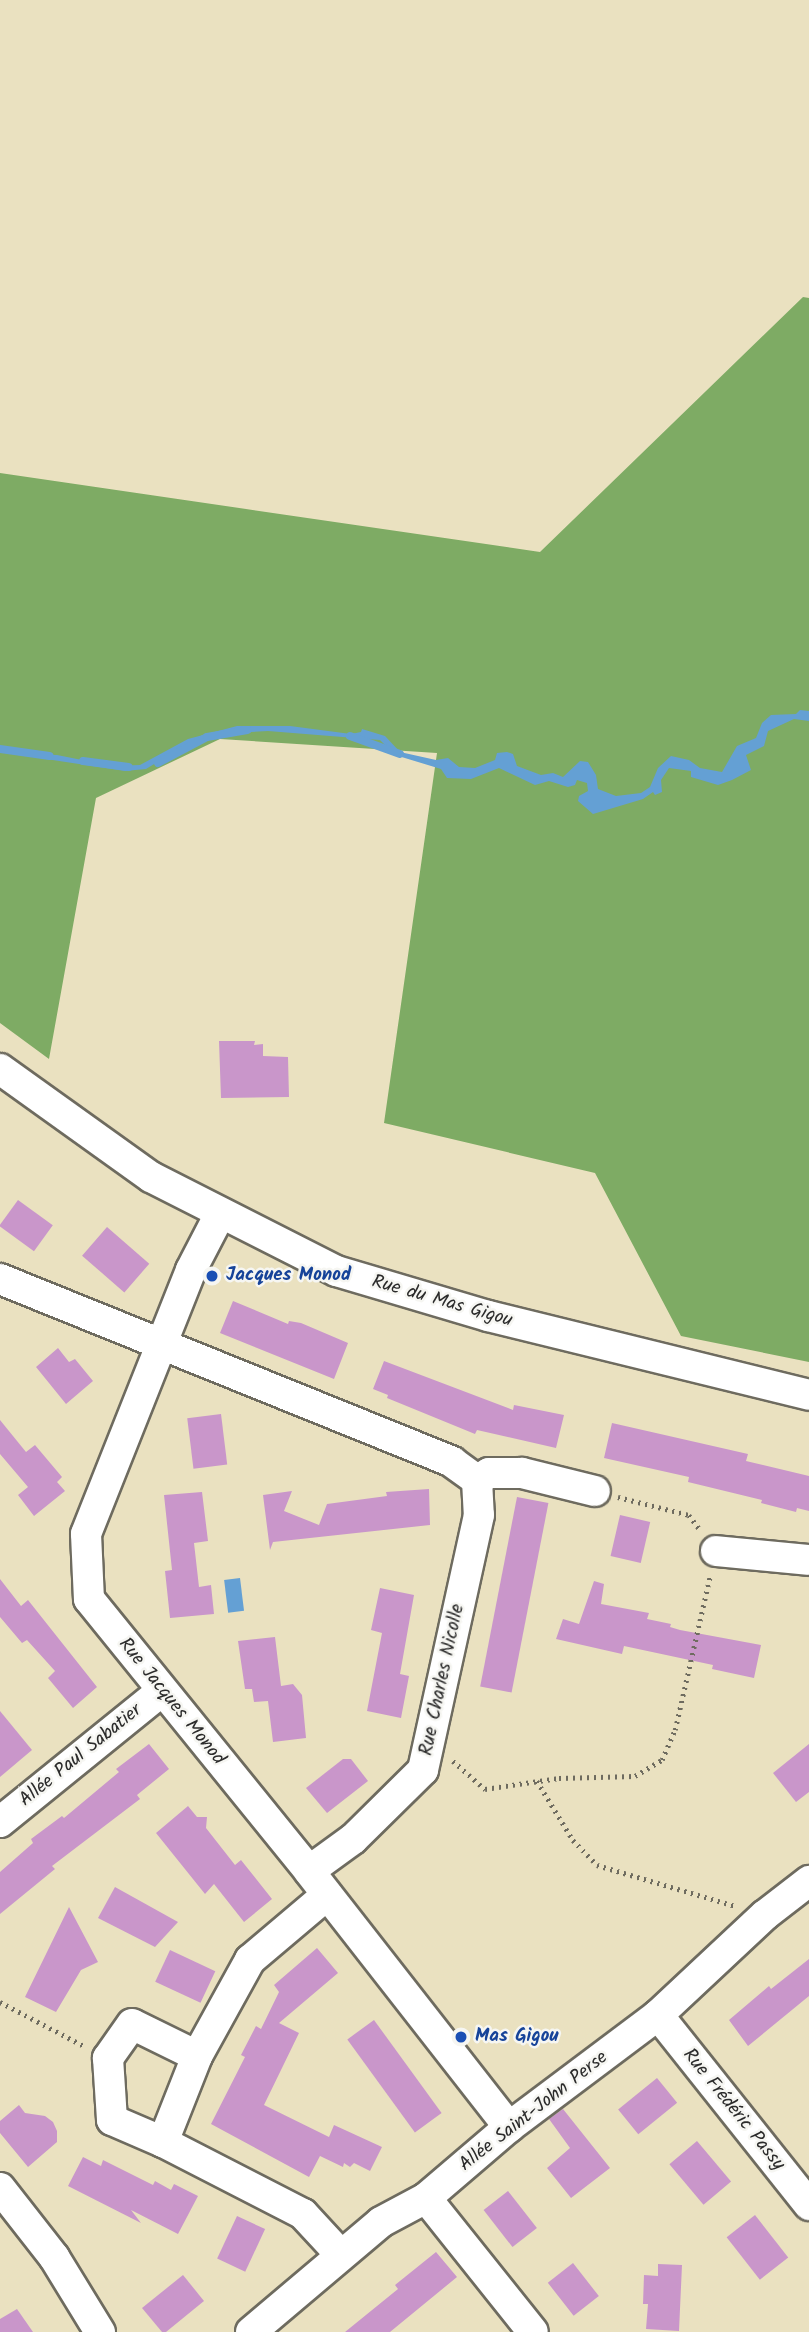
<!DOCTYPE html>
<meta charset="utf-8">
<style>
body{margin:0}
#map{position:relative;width:809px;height:2332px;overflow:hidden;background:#eae1c0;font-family:Kalam,sans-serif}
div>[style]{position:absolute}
.forest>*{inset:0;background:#7eab64}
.water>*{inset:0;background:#64a0d4;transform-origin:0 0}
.stream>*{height:8px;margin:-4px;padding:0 4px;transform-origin:4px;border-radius:4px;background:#64a0d4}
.building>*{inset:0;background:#c996ca;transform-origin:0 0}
.path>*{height:4.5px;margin-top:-2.25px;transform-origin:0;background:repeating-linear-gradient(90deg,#6e6b5f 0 2px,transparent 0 7px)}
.roads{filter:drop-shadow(2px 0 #6e6b5f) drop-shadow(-2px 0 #6e6b5f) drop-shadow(0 2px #6e6b5f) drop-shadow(0 -2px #6e6b5f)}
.minor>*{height:30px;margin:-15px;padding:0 15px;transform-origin:15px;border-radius:15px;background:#fff}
.dots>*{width:19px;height:19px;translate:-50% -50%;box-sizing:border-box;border:4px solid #f6f6f2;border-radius:50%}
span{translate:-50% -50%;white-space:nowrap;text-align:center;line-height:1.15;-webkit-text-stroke:5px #f6f6f2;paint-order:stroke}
.transit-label{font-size:19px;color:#164399;font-weight:700}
.left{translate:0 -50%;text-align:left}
.street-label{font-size:19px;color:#2b2b2b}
</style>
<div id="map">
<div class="forest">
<div style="clip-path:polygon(803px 297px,809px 298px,809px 1362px,681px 1336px,595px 1173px,384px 1123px,437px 753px,220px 739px,96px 798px,49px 1059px,0 1023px,0 473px,540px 552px)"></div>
</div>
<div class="water">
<div style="clip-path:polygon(800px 710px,809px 711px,809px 721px,794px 719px,768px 731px,764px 746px,746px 755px,751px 770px,732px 780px,718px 785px,691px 777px,691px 771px,669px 768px,661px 780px,662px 792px,655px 795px,653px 792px,643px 799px,593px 814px,578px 801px,579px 796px,588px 791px,587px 783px,577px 780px,575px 785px,568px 787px,549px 781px,535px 785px,499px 768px,471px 779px,447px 778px,441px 769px,395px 755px,380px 740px,268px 731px,217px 734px,187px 744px,146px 769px,125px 771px,0 752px,0 746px,18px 754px,57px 755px,112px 766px,140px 765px,188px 739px,237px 726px,290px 726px,351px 734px,361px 732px,362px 729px,385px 736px,400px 752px,436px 760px,448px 758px,459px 767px,475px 768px,495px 760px,497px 753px,507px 752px,513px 754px,517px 766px,541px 775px,553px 773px,563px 777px,580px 761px,588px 762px,596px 775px,598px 789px,616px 796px,641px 793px,650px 787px,658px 768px,671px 756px,689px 760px,700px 768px,722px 772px,737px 746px,756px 738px,762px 723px,771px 715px,796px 714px)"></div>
<div style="left:240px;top:1578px;width:33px;height:16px;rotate:83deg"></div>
</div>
<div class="stream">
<div style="left:350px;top:736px;width:53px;rotate:19.8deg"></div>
<div style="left:0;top:749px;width:50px;rotate:8deg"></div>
<div style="left:83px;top:761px;width:46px;rotate:7.4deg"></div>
<div style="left:158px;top:763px;width:55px;rotate:-28deg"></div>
<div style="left:207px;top:737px;width:41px;rotate:-9.9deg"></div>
</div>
<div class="building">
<div style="clip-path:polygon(219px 1041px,255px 1041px,254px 1045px,263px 1044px,263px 1056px,288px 1057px,289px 1097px,221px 1098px)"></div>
<div style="left:18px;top:1200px;width:43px;height:32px;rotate:36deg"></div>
<div style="left:107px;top:1227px;width:56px;height:38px;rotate:41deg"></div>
<div style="clip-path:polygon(233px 1301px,288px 1324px,289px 1321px,301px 1323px,348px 1343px,334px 1379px,220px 1333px)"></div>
<div style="clip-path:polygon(58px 1348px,69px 1362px,75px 1359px,93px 1381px,66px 1404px,36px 1367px)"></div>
<div style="clip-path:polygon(384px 1361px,513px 1410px,514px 1405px,564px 1415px,556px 1448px,477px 1430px,475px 1434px,387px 1398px,388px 1395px,373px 1389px)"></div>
<div style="left:221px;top:1414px;width:51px;height:34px;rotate:83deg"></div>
<div style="clip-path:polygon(0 1420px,26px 1452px,35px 1445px,62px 1477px,57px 1482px,65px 1491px,34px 1516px,18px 1495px,28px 1487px,0 1454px)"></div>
<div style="clip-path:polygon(612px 1423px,748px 1454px,746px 1461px,809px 1476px,809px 1511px,797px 1508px,796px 1512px,761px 1503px,762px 1500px,688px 1482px,689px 1477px,604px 1458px)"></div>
<div style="clip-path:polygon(429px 1489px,430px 1525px,273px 1542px,270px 1550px,263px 1495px,292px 1491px,284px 1511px,319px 1525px,327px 1504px,387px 1496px,386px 1492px)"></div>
<div style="clip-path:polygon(202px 1492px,208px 1541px,194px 1543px,199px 1587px,211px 1585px,214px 1614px,170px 1618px,165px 1571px,172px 1570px,164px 1495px)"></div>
<div style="left:517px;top:1497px;width:32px;height:193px;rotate:11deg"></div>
<div style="left:620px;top:1515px;width:31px;height:42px;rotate:13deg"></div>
<div style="clip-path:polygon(0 1579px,21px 1606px,28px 1600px,97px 1687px,73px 1708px,48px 1678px,55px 1671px,27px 1640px,22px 1643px,0 1617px)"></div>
<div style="clip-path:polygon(594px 1581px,604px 1584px,601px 1604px,649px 1613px,647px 1619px,671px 1624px,670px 1627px,680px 1630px,761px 1645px,754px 1678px,712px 1669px,713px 1665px,624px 1646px,622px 1654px,556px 1639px,563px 1619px,579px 1624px)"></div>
<div style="clip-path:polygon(380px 1588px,414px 1595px,400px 1674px,409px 1676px,401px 1718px,367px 1711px,382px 1633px,371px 1630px)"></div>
<div style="clip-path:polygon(275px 1637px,281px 1686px,293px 1684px,302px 1695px,306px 1738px,273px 1742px,268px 1701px,254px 1702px,252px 1689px,245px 1689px,238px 1641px)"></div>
<div style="clip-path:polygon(0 1711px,32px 1750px,0 1777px)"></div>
<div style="clip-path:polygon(149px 1744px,169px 1769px,137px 1795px,140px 1799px,52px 1866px,55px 1869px,0 1914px,0 1872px,33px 1843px,31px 1839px,62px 1816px,64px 1818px,119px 1772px,116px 1769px)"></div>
<div style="clip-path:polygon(809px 1744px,809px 1792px,796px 1802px,773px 1773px)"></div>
<div style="clip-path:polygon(343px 1759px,351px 1759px,368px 1781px,327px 1813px,306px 1788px)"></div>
<div style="clip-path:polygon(188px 1806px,197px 1817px,207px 1817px,206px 1828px,235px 1865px,241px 1860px,272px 1899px,244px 1922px,214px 1884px,205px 1894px,156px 1833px)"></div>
<div style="clip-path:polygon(115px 1887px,178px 1922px,155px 1947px,98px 1918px)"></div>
<div style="clip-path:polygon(69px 1907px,98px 1962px,81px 1970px,56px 2012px,25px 1997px)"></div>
<div style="clip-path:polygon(317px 1948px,338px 1973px,279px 2023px,299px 2033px,264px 2105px,329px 2137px,334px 2125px,382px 2147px,370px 2171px,354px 2163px,350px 2167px,344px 2163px,343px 2167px,320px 2156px,309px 2177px,211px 2124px,245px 2057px,241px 2055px,256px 2026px,261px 2029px,279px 1992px,274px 1985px)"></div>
<div style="left:170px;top:1950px;width:50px;height:35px;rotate:25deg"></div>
<div style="clip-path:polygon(809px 1959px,809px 1996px,748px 2046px,729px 2020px,769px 1986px,771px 1989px)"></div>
<div style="left:374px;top:2020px;width:115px;height:33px;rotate:54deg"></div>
<div style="left:657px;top:2078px;width:32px;height:50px;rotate:51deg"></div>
<div style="clip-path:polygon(19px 2105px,25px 2113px,45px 2116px,53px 2122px,57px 2131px,57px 2142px,28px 2167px,0 2133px,0 2121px)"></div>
<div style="clip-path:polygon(563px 2109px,610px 2168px,571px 2198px,547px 2168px,570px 2148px,549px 2119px)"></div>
<div style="left:697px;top:2141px;width:53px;height:36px;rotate:50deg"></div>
<div style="clip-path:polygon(83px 2157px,101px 2166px,103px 2160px,153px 2185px,155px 2181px,171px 2190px,174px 2184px,198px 2196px,178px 2234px,131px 2210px,141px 2223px,68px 2186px)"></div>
<div style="left:508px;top:2191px;width:47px;height:31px;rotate:52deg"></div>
<div style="left:755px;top:2215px;width:54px;height:36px;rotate:52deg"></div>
<div style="left:237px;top:2216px;width:31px;height:47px;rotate:25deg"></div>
<div style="clip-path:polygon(436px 2252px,457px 2277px,390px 2332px,345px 2332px,398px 2289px,395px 2285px)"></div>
<div style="left:573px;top:2263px;width:42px;height:32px;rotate:52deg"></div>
<div style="clip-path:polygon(658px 2264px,682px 2265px,679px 2331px,646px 2329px,648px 2304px,643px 2304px,644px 2275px,658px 2276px)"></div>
<div style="clip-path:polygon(183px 2275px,204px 2301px,166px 2332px,162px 2332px,142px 2308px)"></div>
<div style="clip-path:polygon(17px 2309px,33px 2332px,0 2332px,0 2319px)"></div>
</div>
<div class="path">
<div style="left:618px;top:1497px;width:73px;rotate:14.2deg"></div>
<div style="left:689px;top:1515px;width:20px;rotate:53deg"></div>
<div style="left:453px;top:1761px;width:43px;rotate:41.2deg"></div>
<div style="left:485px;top:1789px;width:75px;rotate:-8.5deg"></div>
<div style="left:559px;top:1778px;width:76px;rotate:-1.5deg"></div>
<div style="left:635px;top:1776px;width:31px;rotate:-31deg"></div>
<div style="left:662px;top:1760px;width:33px;rotate:-67deg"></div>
<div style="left:675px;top:1730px;width:158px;rotate:-77.2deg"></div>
<div style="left:537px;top:1781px;width:69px;rotate:58.6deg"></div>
<div style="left:573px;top:1840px;width:35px;rotate:46deg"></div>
<div style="left:597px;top:1865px;width:144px;rotate:16.5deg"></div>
<div style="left:0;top:2002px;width:97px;rotate:27.6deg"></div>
</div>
<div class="roads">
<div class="minor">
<div style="left:0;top:1069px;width:186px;rotate:35.6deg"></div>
<div style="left:151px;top:1177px;width:208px;rotate:26.9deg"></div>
<div style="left:336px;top:1271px;width:159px;rotate:16.5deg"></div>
<div style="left:488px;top:1316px;width:331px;rotate:13.8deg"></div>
<div style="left:220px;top:1214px;width:63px;rotate:117.4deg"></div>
<div style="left:191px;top:1270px;width:284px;rotate:111.7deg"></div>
<div style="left:86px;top:1534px;width:65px;rotate:87.4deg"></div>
<div style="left:89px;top:1599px;width:350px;rotate:51deg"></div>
<div style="left:309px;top:1871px;width:325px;rotate:52deg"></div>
<div style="left:0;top:1279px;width:488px;rotate:22deg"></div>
<div style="left:452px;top:1462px;width:31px;rotate:36deg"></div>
<div style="left:477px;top:1480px;width:35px;rotate:87deg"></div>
<div style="left:479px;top:1515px;width:261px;rotate:102.4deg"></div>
<div style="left:423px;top:1770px;width:98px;rotate:135.4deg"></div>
<div style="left:353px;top:1839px;width:54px;rotate:144deg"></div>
<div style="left:477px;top:1480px;width:14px;rotate:-30deg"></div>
<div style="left:489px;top:1473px;width:33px"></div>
<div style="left:522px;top:1473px;width:75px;rotate:13.9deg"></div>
<div style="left:716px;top:1551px;width:93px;rotate:5.5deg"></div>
<div style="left:0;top:1822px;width:208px;rotate:-39deg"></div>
<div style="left:658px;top:2015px;width:243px;rotate:51.5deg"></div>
<div style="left:197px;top:2056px;width:110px;rotate:-61.1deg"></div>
<div style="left:250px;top:1960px;width:101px;rotate:-40.2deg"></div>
<div style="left:163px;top:2142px;width:92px;rotate:-68.4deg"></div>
<div style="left:197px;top:2056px;width:72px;rotate:-153.8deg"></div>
<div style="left:132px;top:2024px;width:42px;rotate:125.2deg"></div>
<div style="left:108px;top:2058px;width:62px;rotate:86.3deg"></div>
<div style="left:112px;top:2120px;width:56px;rotate:23.3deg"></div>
<div style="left:163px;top:2142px;width:157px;rotate:27.2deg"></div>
<div style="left:303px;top:2214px;width:54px;rotate:47.2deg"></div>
<div style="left:0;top:2188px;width:88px;rotate:52deg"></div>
<div style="left:54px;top:2257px;width:88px;rotate:58.5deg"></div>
<div style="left:426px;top:2198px;width:171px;rotate:51.4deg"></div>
<div style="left:251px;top:2332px;width:170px;rotate:-40.2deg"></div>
<div style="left:381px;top:2222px;width:51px;rotate:-28.1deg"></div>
<div style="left:426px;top:2198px;width:109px;rotate:-40.5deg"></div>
<div style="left:509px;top:2127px;width:186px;rotate:-36.9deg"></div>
<div style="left:658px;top:2015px;width:146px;rotate:-43.1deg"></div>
<div style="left:765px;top:1915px;width:56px;rotate:-37.7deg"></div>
</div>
</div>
<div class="dots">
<div style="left:212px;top:1276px;background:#1a4fb4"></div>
<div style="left:461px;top:2037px;background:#1a4fb4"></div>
</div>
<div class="transit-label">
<span class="left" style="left:226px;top:1276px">Jacques Monod</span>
<span class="left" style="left:475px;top:2037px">Mas Gigou</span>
</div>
<div class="street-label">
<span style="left:442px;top:1302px;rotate:16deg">Rue du Mas Gigou</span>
<span style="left:443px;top:1680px;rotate:-78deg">Rue Charles Nicolle</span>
<span style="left:171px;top:1702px;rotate:51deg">Rue Jacques Monod</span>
<span style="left:81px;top:1756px;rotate:-39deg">Allée Paul Sabatier</span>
<span style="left:733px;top:2110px;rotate:51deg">Rue Frédéric Passy</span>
<span style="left:534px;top:2112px;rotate:-38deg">Allée Saint-John Perse</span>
</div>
</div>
